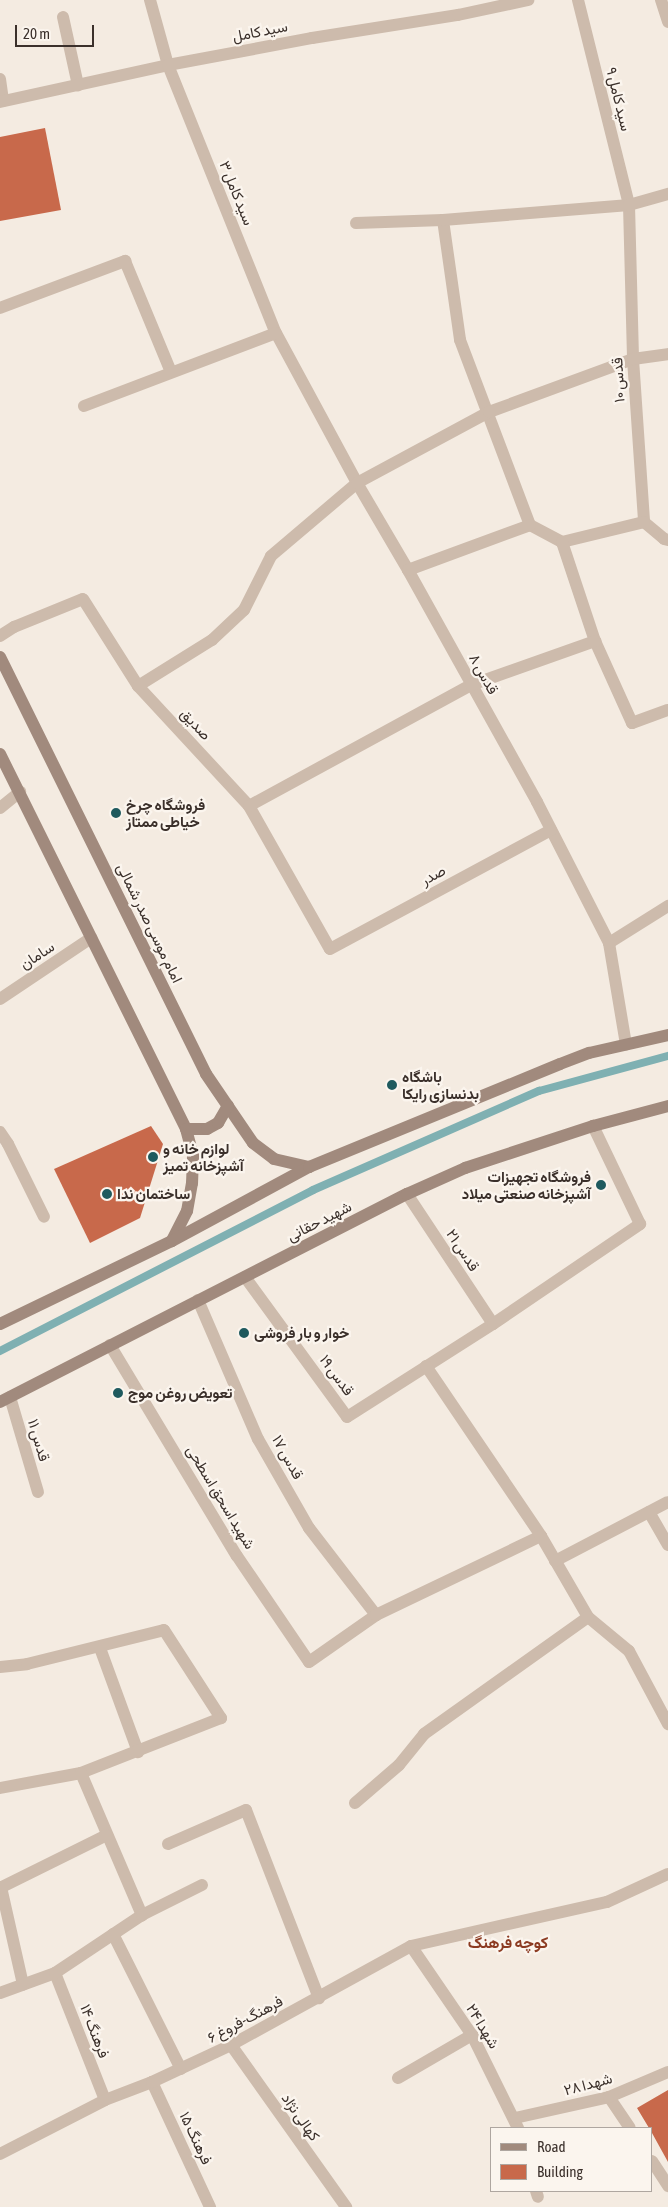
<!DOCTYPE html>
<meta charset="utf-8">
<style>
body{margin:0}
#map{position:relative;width:668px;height:2207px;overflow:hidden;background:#f4ebe1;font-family:"Asap Condensed",Vazirmatn,sans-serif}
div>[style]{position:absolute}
.stream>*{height:8px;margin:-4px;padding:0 4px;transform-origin:4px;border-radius:4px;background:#7fb0b2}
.building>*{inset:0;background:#c8694b}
.minor>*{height:12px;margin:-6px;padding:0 6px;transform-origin:6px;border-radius:6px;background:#cdbbac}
.tertiary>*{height:12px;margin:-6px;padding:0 6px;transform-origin:6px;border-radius:6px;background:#cdbbac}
.secondary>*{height:12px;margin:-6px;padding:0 6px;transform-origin:6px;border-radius:6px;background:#a18a7d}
.dots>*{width:14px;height:14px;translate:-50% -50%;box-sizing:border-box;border:2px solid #fbf5ee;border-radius:50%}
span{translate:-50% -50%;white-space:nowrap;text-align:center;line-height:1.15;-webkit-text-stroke:4.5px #fbf5ee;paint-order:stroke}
.street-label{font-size:15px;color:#3b302b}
.poi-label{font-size:15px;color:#3b302b;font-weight:700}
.left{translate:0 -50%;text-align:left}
.right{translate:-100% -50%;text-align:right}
.neighbourhood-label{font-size:16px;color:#8c3b22;font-weight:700}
.legend{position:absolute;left:490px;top:2127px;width:162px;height:65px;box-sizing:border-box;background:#fbf5ee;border:1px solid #aea6a0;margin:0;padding:6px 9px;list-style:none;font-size:15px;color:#3b302b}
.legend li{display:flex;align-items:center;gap:10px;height:25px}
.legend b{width:25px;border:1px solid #aea6a0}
.scale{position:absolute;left:15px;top:25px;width:79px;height:22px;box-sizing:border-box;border:2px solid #3b302b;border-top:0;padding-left:6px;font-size:15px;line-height:18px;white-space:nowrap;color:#3b302b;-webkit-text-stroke:4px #fbf5ee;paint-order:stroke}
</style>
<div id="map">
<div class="stream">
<div style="left:0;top:1351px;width:352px;rotate:-27.2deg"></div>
<div style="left:313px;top:1190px;width:247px;rotate:-23.7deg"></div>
<div style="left:539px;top:1091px;width:134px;rotate:-15.2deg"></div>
</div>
<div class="building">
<div style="clip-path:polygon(45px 128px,61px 210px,0 221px,0 137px)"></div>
<div style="clip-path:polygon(151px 1126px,163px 1144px,140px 1218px,90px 1243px,54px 1169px)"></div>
<div style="clip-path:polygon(668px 2090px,668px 2162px,652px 2133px,652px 2128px,649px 2128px,637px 2108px)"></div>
</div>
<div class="minor">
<div style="left:150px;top:0;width:67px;rotate:74.5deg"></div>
<div style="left:168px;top:65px;width:289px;rotate:68.1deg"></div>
<div style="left:276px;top:333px;width:170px;rotate:61.6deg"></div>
<div style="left:357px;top:483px;width:101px;rotate:59.6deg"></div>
<div style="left:408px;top:570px;width:265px;rotate:60.9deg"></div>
<div style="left:537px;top:802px;width:158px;rotate:62.9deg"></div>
<div style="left:609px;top:943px;width:103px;rotate:80.5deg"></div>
<div style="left:578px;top:0;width:211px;rotate:76deg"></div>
<div style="left:629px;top:205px;width:154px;rotate:88.5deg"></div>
<div style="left:633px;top:359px;width:163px;rotate:86.1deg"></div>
<div style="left:644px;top:522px;width:26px;rotate:40deg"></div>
<div style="left:664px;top:539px;width:4px;rotate:14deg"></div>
<div style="left:661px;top:0;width:23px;rotate:72deg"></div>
<div style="left:63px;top:17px;width:70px;rotate:77.6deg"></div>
<div style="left:0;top:79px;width:22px;rotate:82deg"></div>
<div style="left:443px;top:220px;width:121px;rotate:81.9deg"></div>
<div style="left:460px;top:340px;width:198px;rotate:69.3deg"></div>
<div style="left:530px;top:525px;width:36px;rotate:28deg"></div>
<div style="left:562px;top:542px;width:84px;rotate:-13.7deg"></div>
<div style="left:356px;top:223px;width:87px;rotate:-2deg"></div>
<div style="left:443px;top:220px;width:187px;rotate:-4.6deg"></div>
<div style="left:629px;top:205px;width:41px;rotate:-15.8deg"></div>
<div style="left:0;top:308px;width:134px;rotate:-20.6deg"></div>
<div style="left:125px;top:261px;width:120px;rotate:67.5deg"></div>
<div style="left:84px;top:406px;width:205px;rotate:-20.8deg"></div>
<div style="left:562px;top:542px;width:104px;rotate:71.6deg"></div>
<div style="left:595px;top:641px;width:90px;rotate:65.7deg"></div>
<div style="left:632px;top:723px;width:38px;rotate:-20deg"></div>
<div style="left:408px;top:570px;width:130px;rotate:-20.2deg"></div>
<div style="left:0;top:636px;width:17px;rotate:-33deg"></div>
<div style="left:14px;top:627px;width:74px;rotate:-22.1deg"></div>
<div style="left:83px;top:599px;width:103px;rotate:57.7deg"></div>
<div style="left:138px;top:686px;width:163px;rotate:47.2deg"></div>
<div style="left:249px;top:806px;width:164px;rotate:60.5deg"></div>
<div style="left:330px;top:949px;width:251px;rotate:-28.3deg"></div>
<div style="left:138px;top:686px;width:87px;rotate:-31.9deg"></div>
<div style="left:212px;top:640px;width:44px;rotate:-43.2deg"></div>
<div style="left:244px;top:610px;width:60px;rotate:-63.4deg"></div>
<div style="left:271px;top:556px;width:113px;rotate:-40.3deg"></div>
<div style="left:357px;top:483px;width:150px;rotate:-28.3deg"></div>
<div style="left:489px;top:412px;width:153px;rotate:-20.2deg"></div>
<div style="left:633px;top:359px;width:35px;rotate:-8deg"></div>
<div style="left:249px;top:806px;width:253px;rotate:-28.6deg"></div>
<div style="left:471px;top:685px;width:132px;rotate:-19.5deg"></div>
<div style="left:0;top:808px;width:26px;rotate:-39deg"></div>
<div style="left:609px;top:943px;width:70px;rotate:-32.1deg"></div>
<div style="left:0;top:999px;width:110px;rotate:-33.8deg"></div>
<div style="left:0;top:1132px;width:14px;rotate:56deg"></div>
<div style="left:8px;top:1144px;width:81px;rotate:63.7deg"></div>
<div style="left:407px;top:1194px;width:156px;rotate:56.5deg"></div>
<div style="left:245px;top:1277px;width:173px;rotate:53.9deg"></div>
<div style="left:347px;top:1417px;width:173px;rotate:-32.5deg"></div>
<div style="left:493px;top:1324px;width:178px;rotate:-34.2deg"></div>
<div style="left:640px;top:1224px;width:109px;rotate:-115.6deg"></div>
<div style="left:198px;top:1300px;width:151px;rotate:66.7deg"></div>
<div style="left:258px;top:1439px;width:103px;rotate:60.2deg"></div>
<div style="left:309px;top:1528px;width:110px;rotate:52.4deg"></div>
<div style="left:110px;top:1345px;width:246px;rotate:59deg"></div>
<div style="left:237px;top:1556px;width:128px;rotate:55.8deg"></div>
<div style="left:309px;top:1662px;width:82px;rotate:-35deg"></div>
<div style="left:376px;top:1615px;width:183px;rotate:-25.6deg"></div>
<div style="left:426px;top:1366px;width:205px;rotate:55.9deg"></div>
<div style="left:541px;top:1536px;width:94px;rotate:59.9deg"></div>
<div style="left:588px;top:1617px;width:53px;rotate:39.7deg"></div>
<div style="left:629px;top:1651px;width:83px;rotate:61.9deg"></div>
<div style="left:10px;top:1397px;width:99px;rotate:73.6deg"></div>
<div style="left:649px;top:1512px;width:38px;rotate:60deg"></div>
<div style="left:555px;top:1561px;width:127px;rotate:-27.6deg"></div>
<div style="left:100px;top:1648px;width:111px;rotate:69.9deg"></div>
<div style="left:0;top:1667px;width:27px;rotate:-6deg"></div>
<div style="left:27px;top:1664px;width:141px;rotate:-13.9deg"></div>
<div style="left:164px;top:1630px;width:105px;rotate:57.1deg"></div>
<div style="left:221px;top:1718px;width:150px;rotate:158.6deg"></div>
<div style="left:81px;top:1773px;width:82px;rotate:169.5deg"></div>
<div style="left:81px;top:1773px;width:155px;rotate:66.8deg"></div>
<div style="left:355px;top:1803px;width:58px;rotate:-40.8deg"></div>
<div style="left:399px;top:1765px;width:40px;rotate:-51deg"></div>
<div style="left:424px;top:1734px;width:201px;rotate:-35.5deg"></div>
<div style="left:168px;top:1844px;width:85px;rotate:-23.6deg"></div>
<div style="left:246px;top:1810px;width:202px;rotate:68.8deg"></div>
<div style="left:1px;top:1887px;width:100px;rotate:77.3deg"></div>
<div style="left:0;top:1888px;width:119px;rotate:-26.4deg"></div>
<div style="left:113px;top:1934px;width:151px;rotate:63.3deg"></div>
<div style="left:411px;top:1946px;width:108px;rotate:55.6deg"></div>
<div style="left:472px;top:2035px;width:104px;rotate:63.7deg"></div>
<div style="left:55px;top:1973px;width:136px;rotate:68.5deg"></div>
<div style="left:0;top:1993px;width:59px;rotate:-20deg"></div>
<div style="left:55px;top:1973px;width:105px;rotate:-33.7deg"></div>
<div style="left:142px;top:1915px;width:67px;rotate:-26.6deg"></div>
<div style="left:231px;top:2045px;width:199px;rotate:54.6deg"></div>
<div style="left:398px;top:2078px;width:86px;rotate:-30.2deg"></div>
<div style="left:152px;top:2082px;width:138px;rotate:65.1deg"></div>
<div style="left:609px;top:2097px;width:37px;rotate:56deg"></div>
<div style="left:515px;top:2118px;width:96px;rotate:-12.6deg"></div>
<div style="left:609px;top:2097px;width:64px;rotate:-23deg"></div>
<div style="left:652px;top:2161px;width:30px;rotate:57deg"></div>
<div style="left:536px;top:2191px;width:6px;rotate:72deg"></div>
</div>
<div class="tertiary">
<div style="left:0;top:102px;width:172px;rotate:-12.4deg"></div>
<div style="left:168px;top:65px;width:147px;rotate:-10.6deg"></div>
<div style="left:312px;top:38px;width:148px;rotate:-9deg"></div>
<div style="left:458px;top:15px;width:72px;rotate:-12.1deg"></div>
<div style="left:0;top:2154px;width:118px;rotate:-27.2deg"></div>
<div style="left:105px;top:2100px;width:50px;rotate:-21deg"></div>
<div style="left:152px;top:2082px;width:87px;rotate:-25.1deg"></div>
<div style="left:231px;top:2045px;width:205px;rotate:-28.8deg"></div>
<div style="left:411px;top:1946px;width:201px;rotate:-12.7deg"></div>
<div style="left:607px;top:1902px;width:67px;rotate:-24.7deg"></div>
</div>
<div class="secondary">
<div style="left:0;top:657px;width:465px;rotate:63.7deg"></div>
<div style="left:206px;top:1074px;width:83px;rotate:55.7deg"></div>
<div style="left:253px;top:1143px;width:26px;rotate:37deg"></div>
<div style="left:274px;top:1159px;width:36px;rotate:13deg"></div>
<div style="left:0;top:754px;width:419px;rotate:63.6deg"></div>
<div style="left:186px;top:1129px;width:28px;rotate:75deg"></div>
<div style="left:193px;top:1156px;width:27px;rotate:92deg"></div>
<div style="left:192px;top:1183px;width:28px;rotate:100deg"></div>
<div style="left:187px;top:1211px;width:34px;rotate:117deg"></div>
<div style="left:186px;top:1129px;width:21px"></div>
<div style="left:207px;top:1129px;width:13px;rotate:-29deg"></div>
<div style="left:218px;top:1123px;width:20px;rotate:-60deg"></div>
<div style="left:0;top:1324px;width:191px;rotate:-25.8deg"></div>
<div style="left:172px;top:1241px;width:156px;rotate:-28.4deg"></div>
<div style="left:309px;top:1167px;width:271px;rotate:-22.3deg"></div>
<div style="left:560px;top:1064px;width:31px;rotate:-21deg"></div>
<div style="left:589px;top:1053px;width:81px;rotate:-12.8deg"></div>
<div style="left:0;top:1402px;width:457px;rotate:-27.1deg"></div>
<div style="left:407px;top:1194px;width:64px;rotate:-24.1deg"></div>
<div style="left:465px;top:1168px;width:135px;rotate:-18.2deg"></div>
<div style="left:593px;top:1126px;width:78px;rotate:-14.9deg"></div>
</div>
<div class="dots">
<div style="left:116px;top:813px;background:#1f5a5e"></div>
<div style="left:392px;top:1085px;background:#1f5a5e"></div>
<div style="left:153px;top:1157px;background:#1f5a5e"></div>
<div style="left:601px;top:1185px;background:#1f5a5e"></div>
<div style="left:107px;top:1194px;background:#1f5a5e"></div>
<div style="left:244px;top:1333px;background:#1f5a5e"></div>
<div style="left:118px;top:1393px;background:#1f5a5e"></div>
</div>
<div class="street-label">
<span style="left:260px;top:31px;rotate:-11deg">سید کامل</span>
<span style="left:619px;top:99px;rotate:76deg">سید کامل ۹</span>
<span style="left:237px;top:193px;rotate:68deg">سید کامل ۳</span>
<span style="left:618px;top:380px;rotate:-93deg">قدس ۱۰</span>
<span style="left:484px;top:674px;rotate:61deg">قدس ۸</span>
<span style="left:196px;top:724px;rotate:47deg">صدیق</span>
<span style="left:433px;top:875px;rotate:-28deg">صدر</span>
<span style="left:150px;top:923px;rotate:64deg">امام موسی صدر شمالی</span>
<span style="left:37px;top:955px;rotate:-33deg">سامان</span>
<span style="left:319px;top:1221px;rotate:-27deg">شهید حقانی</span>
<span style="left:463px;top:1250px;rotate:57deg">قدس ۲۱</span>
<span style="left:337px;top:1375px;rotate:54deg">قدس ۱۹</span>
<span style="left:39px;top:1440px;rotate:74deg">قدس ۱۱</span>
<span style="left:288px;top:1457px;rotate:61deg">قدس ۱۷</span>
<span style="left:221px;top:1497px;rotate:59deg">شهید اسحق اسطحی</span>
<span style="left:245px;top:2019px;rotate:-28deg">فرهنگ-فروغ ۶</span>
<span style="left:483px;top:2026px;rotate:59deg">شهدا ۲۴</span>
<span style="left:95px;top:2031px;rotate:69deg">فرهنگ ۱۴</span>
<span style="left:588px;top:2084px;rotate:-15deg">شهدا ۲۸</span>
<span style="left:301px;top:2117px;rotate:55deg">کهالی نژاد</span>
<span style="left:196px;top:2138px;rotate:65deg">فرهنگ ۱۵</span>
</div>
<div class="poi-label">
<span class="left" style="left:126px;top:813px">فروشگاه چرخ<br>خیاطی ممتاز</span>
<span class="left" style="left:402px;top:1085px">باشگاه<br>بدنسازی رایکا</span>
<span class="left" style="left:163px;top:1157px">لوازم خانه و<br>آشپزخانه تمیز</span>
<span class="right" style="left:591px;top:1185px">فروشگاه تجهیزات<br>آشپزخانه صنعتی میلاد</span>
<span class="left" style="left:117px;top:1194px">ساختمان ندا</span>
<span class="left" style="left:254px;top:1333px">خوار و بار فروشی</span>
<span class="left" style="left:128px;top:1393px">تعویض روغن موج</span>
</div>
<div class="neighbourhood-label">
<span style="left:508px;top:1942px">کوچه فرهنگ</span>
</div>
<ul class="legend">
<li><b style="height:6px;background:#a18a7d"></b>Road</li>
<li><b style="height:14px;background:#c8694b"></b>Building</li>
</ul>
<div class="scale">20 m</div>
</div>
